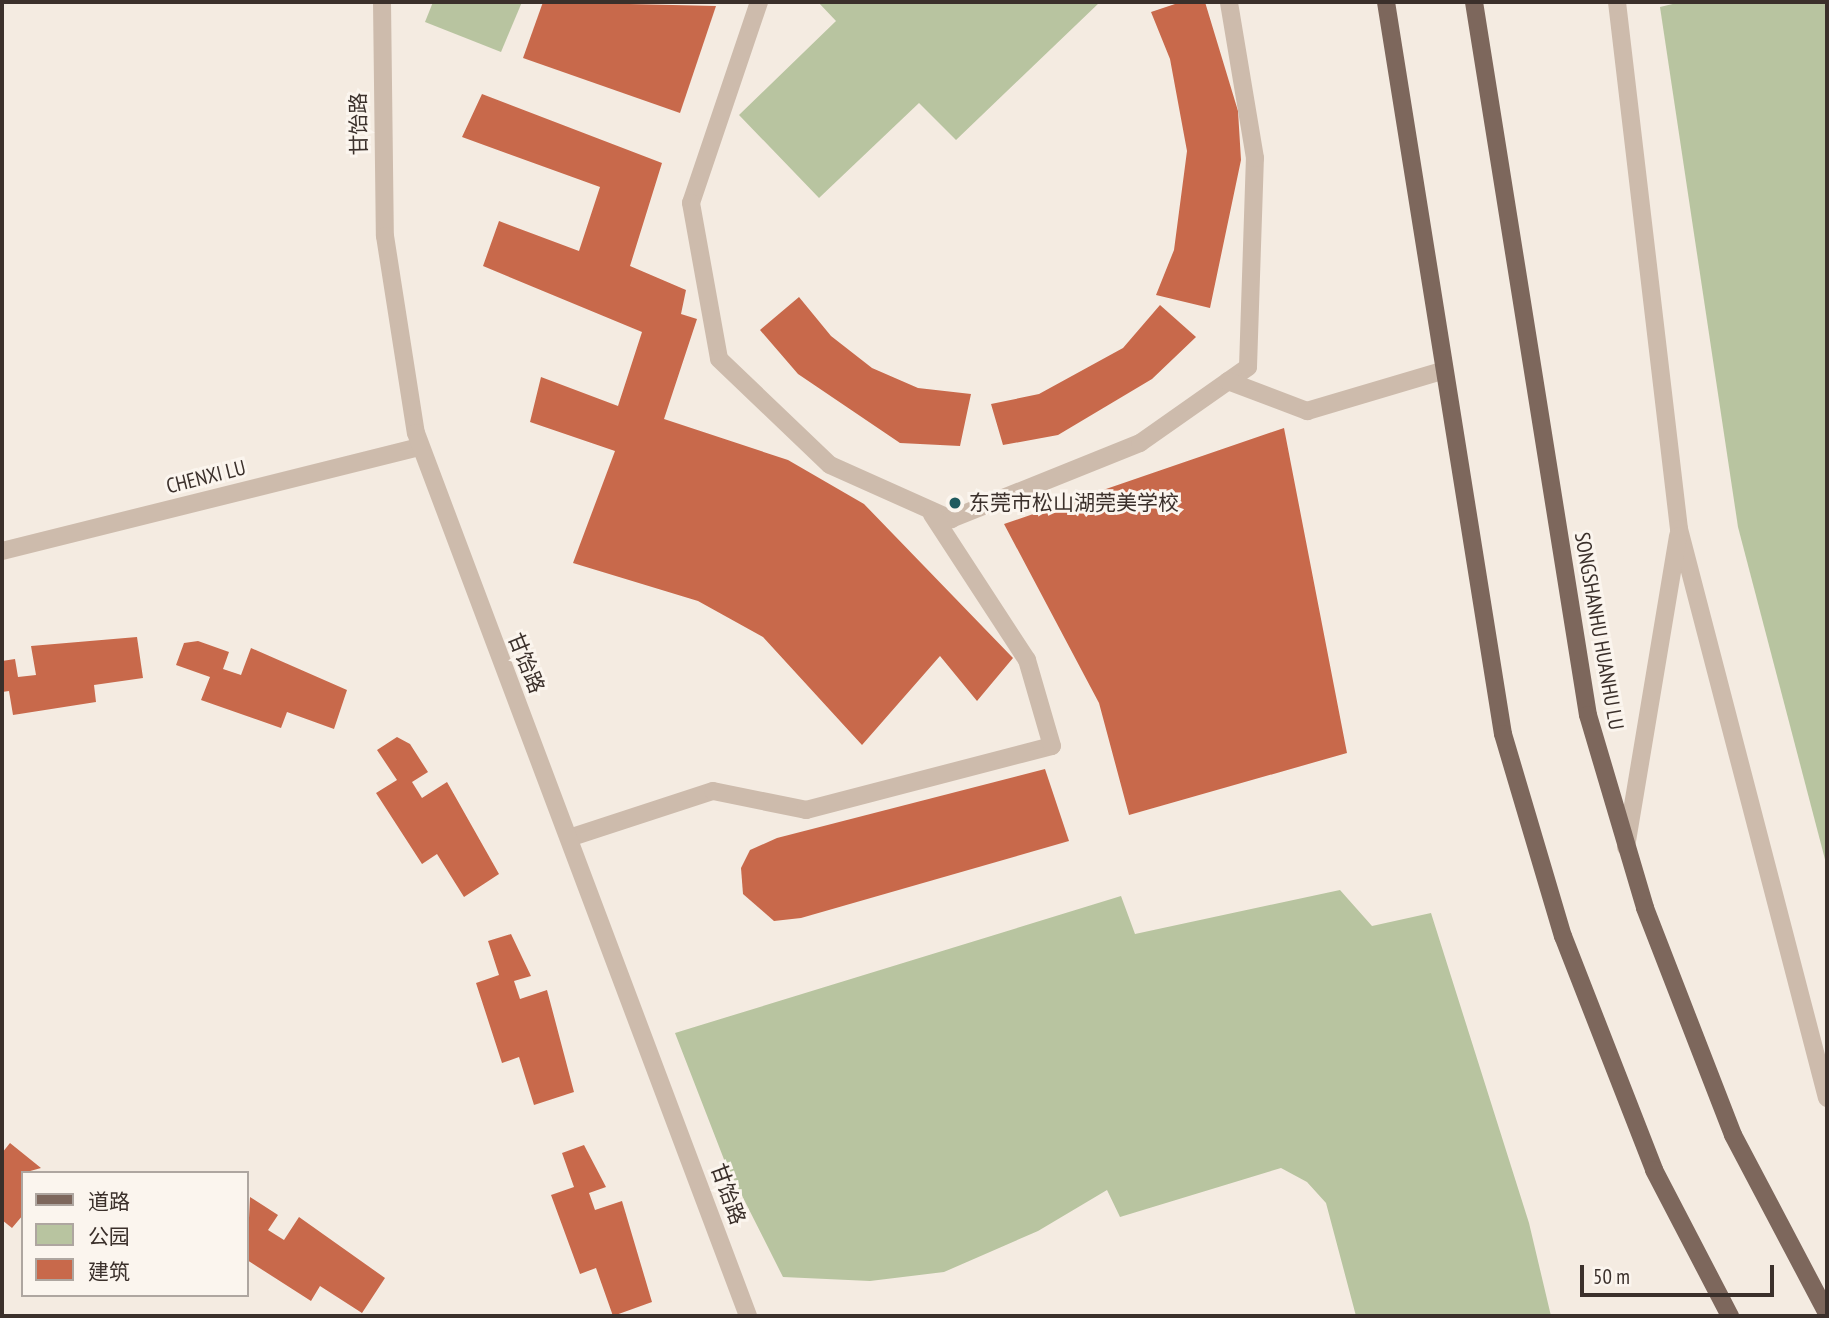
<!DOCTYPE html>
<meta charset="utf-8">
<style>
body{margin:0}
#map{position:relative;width:1829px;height:1318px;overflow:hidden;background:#f4ebe1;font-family:"PT Sans Narrow","Noto Sans SC",sans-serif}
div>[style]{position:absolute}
.green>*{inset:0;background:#b8c4a0}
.building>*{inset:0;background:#c8694b}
.minor>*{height:18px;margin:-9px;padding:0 9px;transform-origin:9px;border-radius:9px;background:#cdbbac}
.tertiary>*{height:18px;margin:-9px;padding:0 9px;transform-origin:9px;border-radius:9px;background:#cdbbac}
.primary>*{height:18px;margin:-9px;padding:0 9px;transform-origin:9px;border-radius:9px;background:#7d675c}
.dots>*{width:19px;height:19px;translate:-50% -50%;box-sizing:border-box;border:4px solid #fbf5ee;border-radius:50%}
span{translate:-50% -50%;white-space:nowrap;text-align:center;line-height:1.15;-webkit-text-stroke:6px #fbf5ee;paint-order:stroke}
.street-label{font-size:21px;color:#3b302b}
.poi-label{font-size:21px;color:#3b302b}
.left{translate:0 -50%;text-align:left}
.frame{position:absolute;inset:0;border:4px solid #3b302b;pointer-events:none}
.legend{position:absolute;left:21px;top:1171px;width:228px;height:126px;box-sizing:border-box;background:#fbf5ee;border:2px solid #aea6a0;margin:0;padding:9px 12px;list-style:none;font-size:21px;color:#3b302b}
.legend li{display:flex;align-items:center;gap:14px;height:35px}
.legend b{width:35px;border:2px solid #aea6a0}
.scale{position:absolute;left:1580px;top:1265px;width:194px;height:32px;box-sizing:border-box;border:4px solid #3b302b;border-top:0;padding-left:9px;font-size:21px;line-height:24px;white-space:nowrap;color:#3b302b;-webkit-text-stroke:5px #fbf5ee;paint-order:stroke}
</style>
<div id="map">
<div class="green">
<div style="clip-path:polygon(433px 2px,522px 2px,501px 52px,425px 22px)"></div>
<div style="clip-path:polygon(818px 2px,1100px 2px,956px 140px,919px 103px,819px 198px,739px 115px,836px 21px)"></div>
<div style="clip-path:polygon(1681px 2px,1827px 2px,1827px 867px,1738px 527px,1660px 7px)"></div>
<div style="clip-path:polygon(1340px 890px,1372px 926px,1431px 913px,1529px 1223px,1551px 1316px,1356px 1316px,1326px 1203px,1307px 1182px,1281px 1168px,1120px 1217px,1107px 1190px,1038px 1231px,944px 1272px,870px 1281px,783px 1277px,725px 1162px,675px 1033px,1121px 896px,1135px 934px)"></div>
</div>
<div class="building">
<div style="clip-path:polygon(543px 2px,716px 6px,680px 113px,523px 58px)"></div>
<div style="clip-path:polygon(1181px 2px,1205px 2px,1238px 111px,1241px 160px,1210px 308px,1156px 295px,1174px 250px,1187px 151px,1170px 59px,1151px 12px)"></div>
<div style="clip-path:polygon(482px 94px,662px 163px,630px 266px,686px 290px,681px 314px,697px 319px,664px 419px,788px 460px,864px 504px,1013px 658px,977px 701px,940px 656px,862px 745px,763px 637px,698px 601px,573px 563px,615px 451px,530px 422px,541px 377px,618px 406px,642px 332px,483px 266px,499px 221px,579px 251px,600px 187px,462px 137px)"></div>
<div style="clip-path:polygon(799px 297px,831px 336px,872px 368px,918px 388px,971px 394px,960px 446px,900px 443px,798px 374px,760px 330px)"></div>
<div style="clip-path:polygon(1160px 305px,1196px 337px,1152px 379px,1058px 435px,1003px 445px,991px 404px,1039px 394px,1123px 348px)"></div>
<div style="clip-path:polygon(1284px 428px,1347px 753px,1129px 815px,1099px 703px,1004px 524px)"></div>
<div style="clip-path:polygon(137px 637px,143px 678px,94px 685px,96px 702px,13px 715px,9px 691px,2px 692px,2px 661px,15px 659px,18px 677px,36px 675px,31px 646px)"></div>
<div style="clip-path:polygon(198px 641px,229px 652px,223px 669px,241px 675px,251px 648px,347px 690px,334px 729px,287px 712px,281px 728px,201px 700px,210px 677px,176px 665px,184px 643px)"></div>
<div style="clip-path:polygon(397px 737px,410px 744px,428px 772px,412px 782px,422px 798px,447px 782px,499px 874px,464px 897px,437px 854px,422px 864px,376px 793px,397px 780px,377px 750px)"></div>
<div style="clip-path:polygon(1045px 769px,1069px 841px,801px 918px,774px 921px,743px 894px,741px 868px,750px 850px,777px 838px)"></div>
<div style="clip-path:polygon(511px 934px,531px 976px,514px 981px,520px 999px,547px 990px,574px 1092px,534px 1105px,519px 1057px,502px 1063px,476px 983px,499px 975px,488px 941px)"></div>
<div style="clip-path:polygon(10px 1143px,41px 1168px,23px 1173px,23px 1215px,12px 1228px,2px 1220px,2px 1153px)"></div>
<div style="clip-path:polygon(584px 1145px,606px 1187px,589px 1193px,595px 1210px,622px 1201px,652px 1302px,613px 1316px,596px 1268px,580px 1274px,551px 1195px,574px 1187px,562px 1153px)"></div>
<div style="clip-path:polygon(250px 1197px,278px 1215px,268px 1230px,284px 1240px,299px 1217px,385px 1278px,362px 1313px,320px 1286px,311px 1301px,247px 1260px)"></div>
</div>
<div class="minor">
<div style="left:759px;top:2px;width:212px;rotate:108.7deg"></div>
<div style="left:691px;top:203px;width:158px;rotate:79.8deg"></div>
<div style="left:719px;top:359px;width:153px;rotate:43.7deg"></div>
<div style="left:830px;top:465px;width:133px;rotate:24.1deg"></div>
<div style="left:951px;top:519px;width:204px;rotate:-21.9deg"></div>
<div style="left:1140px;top:443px;width:132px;rotate:-35.1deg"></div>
<div style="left:1248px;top:367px;width:209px;rotate:-88.1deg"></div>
<div style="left:1255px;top:158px;width:158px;rotate:-99.5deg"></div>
<div style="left:1617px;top:2px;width:531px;rotate:83.29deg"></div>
<div style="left:1679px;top:529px;width:588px;rotate:75.42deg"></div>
<div style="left:1228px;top:381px;width:85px;rotate:20.8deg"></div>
<div style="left:1307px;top:411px;width:141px;rotate:-16.5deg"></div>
<div style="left:2px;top:551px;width:431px;rotate:-14deg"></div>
<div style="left:572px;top:837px;width:148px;rotate:-18.1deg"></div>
<div style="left:713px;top:791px;width:95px;rotate:11.5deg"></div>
<div style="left:806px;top:810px;width:254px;rotate:-14.6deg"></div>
<div style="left:1052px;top:746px;width:90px;rotate:-106.2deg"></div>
<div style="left:1027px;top:660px;width:174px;rotate:-123.1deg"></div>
<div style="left:1626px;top:847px;width:315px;rotate:-80.5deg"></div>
</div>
<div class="tertiary">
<div style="left:382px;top:2px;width:234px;rotate:89.3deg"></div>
<div style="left:385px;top:236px;width:199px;rotate:81.1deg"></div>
<div style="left:416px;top:433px;width:943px;rotate:69.39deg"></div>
</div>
<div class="primary">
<div style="left:1386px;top:2px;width:741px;rotate:80.92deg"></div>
<div style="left:1503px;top:734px;width:211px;rotate:73.5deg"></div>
<div style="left:1563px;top:936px;width:251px;rotate:68.7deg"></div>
<div style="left:1654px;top:1170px;width:165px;rotate:62.5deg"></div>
<div style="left:1474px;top:2px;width:722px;rotate:80.92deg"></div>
<div style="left:1588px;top:715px;width:201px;rotate:73.5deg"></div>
<div style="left:1645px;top:908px;width:243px;rotate:68.8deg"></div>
<div style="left:1733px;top:1135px;width:201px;rotate:62.2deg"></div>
</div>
<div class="dots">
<div style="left:955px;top:503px;background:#1f5a5e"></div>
</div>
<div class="street-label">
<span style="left:359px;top:124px;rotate:-91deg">甘饴路</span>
<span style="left:206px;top:477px;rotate:-14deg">CHENXI LU</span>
<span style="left:1599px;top:631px;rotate:80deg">SONGSHANHU HUANHU LU</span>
<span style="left:526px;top:663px;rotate:68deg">甘饴路</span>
<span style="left:728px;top:1194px;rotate:70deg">甘饴路</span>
</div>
<div class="poi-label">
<span class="left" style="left:969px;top:503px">东莞市松山湖莞美学校</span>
</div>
<div class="frame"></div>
<ul class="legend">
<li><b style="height:9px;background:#7d675c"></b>道路</li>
<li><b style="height:19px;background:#b8c4a0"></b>公园</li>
<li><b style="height:19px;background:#c8694b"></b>建筑</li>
</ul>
<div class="scale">50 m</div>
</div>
